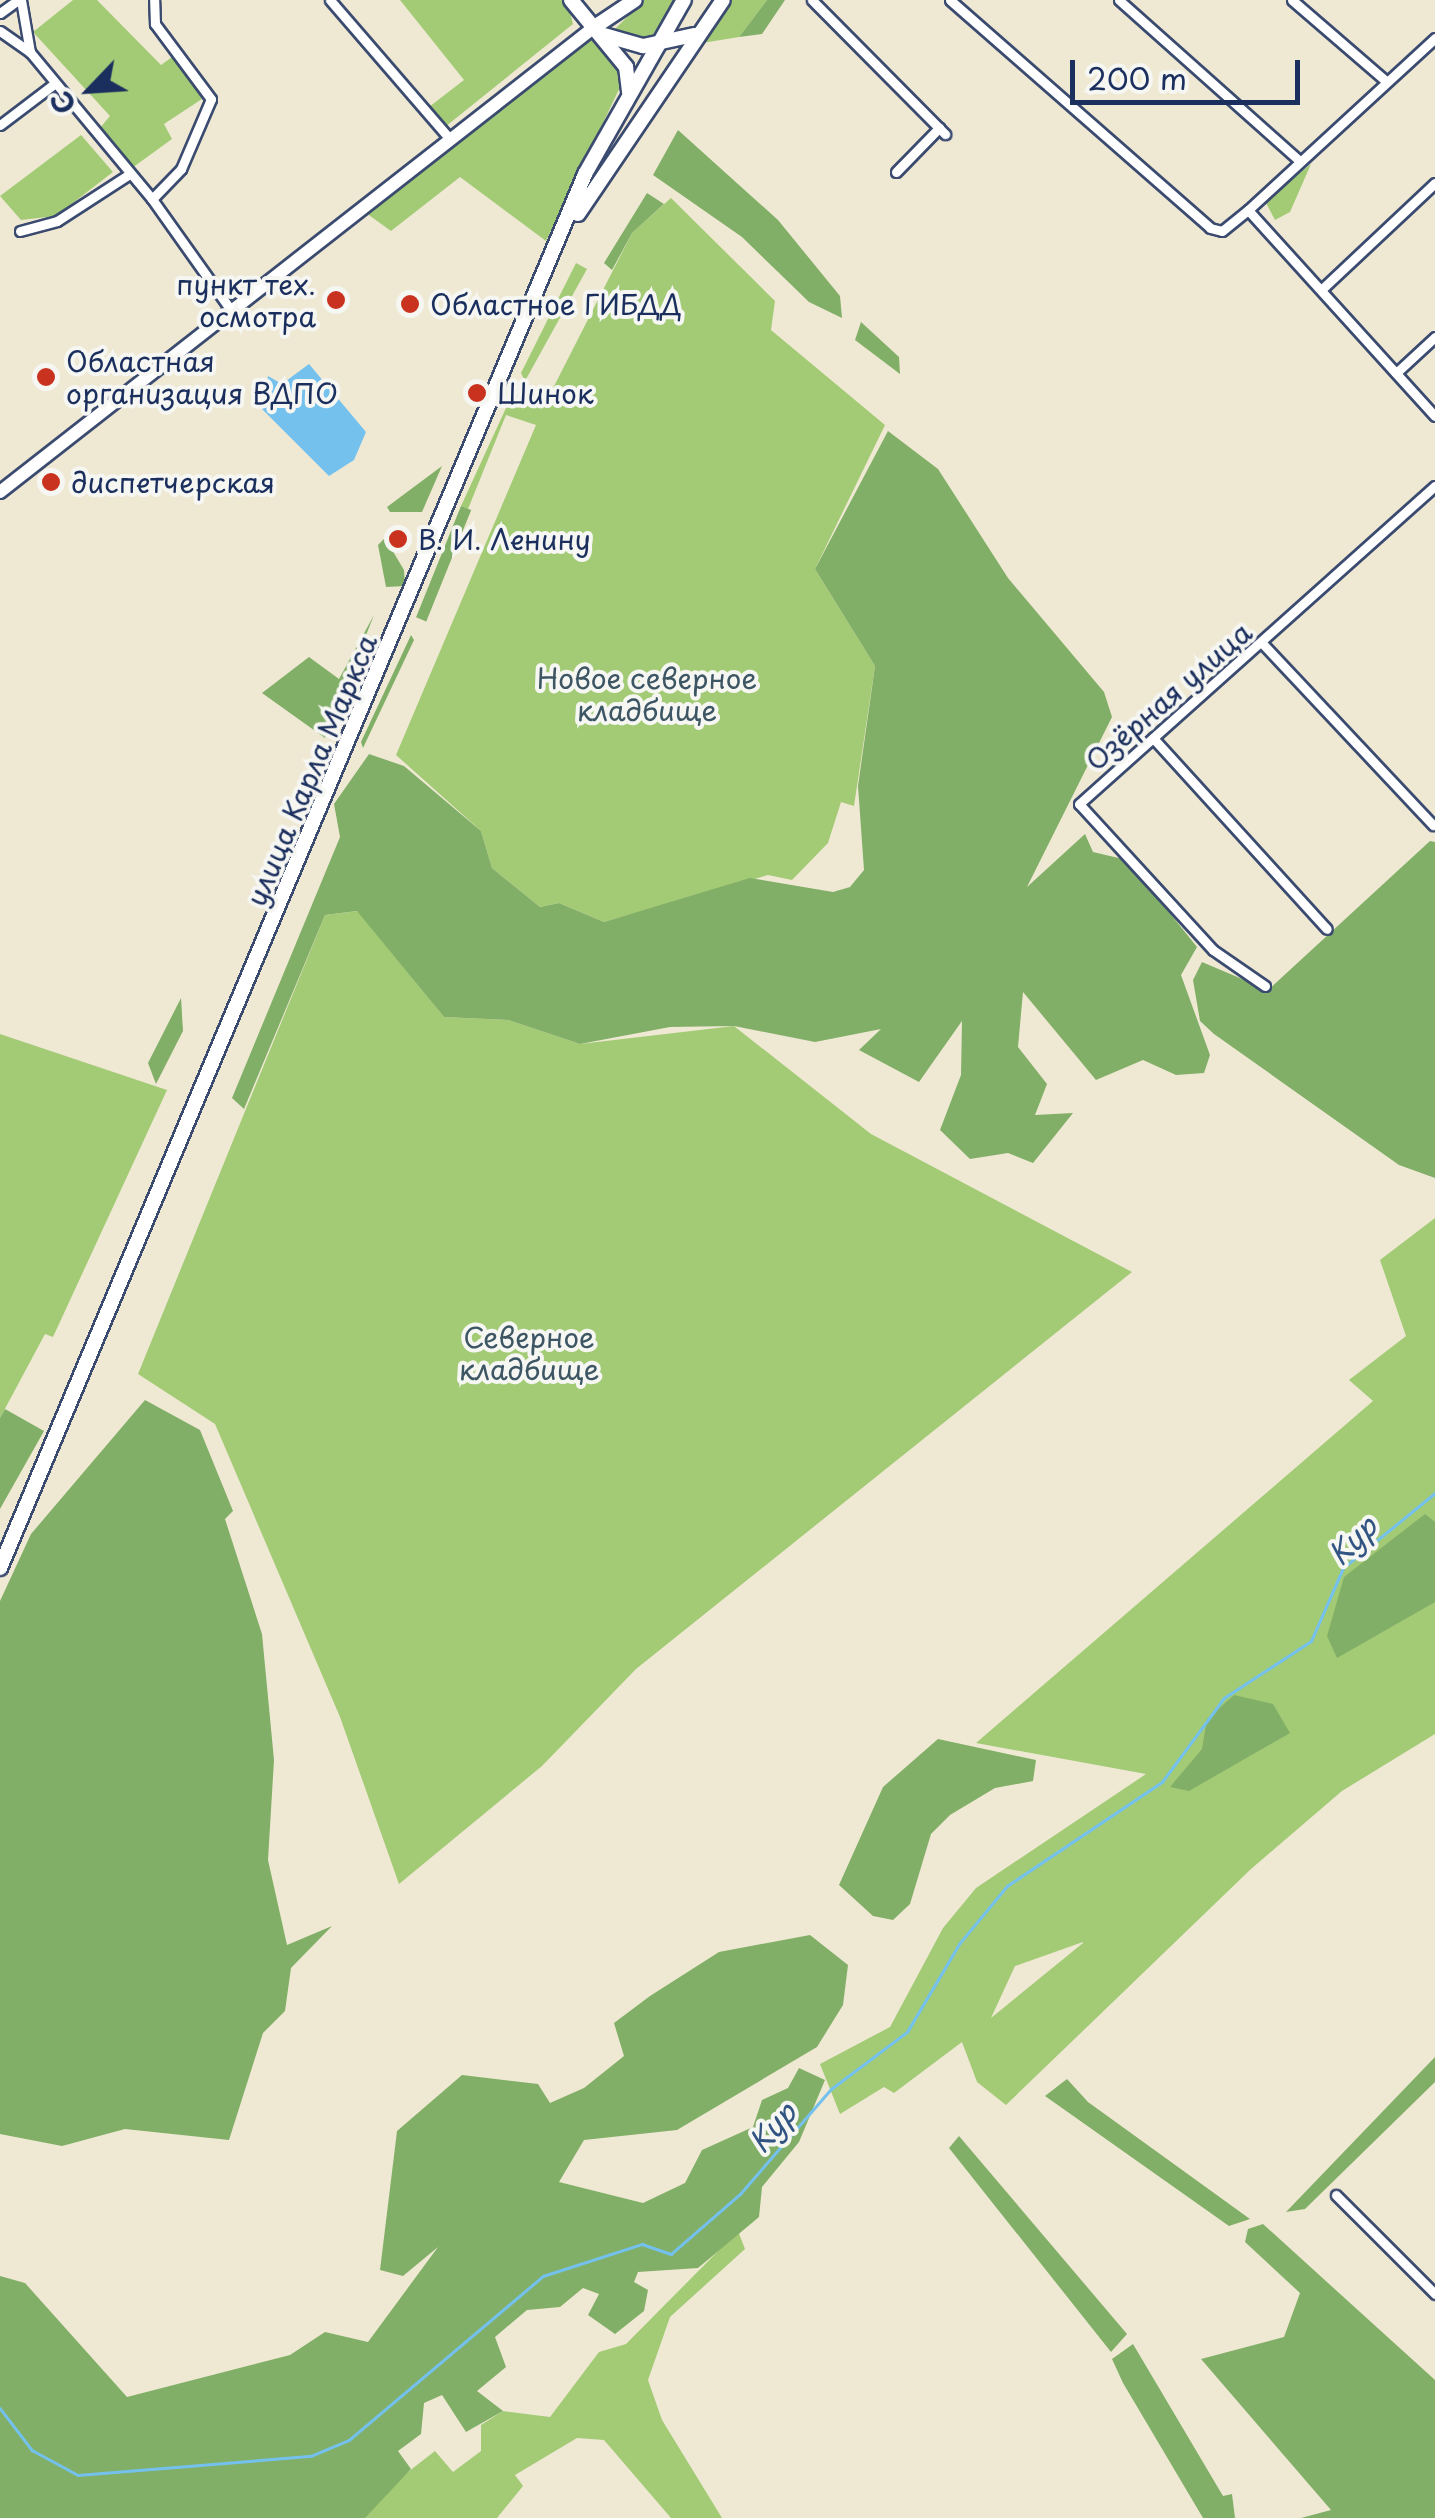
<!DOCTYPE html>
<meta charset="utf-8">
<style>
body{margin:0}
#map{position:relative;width:1435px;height:2518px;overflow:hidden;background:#efe9d4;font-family:"Playpen Sans",sans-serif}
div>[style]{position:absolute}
.green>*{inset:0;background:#a3cb76}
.forest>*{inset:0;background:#82af67;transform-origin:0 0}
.water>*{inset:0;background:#74c1ee}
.stream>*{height:2.5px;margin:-1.25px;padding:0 1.25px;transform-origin:1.25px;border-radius:1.25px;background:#74c1ee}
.roads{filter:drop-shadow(2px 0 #3b4b70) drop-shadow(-2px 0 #3b4b70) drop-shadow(0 2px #3b4b70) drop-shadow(0 -2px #3b4b70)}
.street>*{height:9px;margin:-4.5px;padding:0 4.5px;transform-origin:4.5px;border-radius:4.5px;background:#fff}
.secondary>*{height:12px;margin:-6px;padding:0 6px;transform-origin:6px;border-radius:6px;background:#fff}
.primary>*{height:14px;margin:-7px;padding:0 7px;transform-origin:7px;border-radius:7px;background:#fff}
.dots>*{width:28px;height:28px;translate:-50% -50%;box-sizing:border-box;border:5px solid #f6f6f2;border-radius:50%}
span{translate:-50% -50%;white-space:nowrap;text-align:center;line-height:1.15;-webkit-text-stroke:8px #f6f6f2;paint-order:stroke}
.poi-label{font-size:28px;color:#1b2f5e}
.right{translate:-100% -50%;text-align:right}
.left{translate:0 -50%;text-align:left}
.park-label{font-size:28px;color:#3d5664}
.street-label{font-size:28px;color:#1b2f5e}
.water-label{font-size:30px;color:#315482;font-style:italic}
.north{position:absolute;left:40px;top:40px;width:100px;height:100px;-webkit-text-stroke:8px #f6f6f2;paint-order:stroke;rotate:245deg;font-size:28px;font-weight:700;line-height:40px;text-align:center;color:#1b2f5e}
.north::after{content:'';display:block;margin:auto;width:35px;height:45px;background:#1b2f5e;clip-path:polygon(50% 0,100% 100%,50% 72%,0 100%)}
.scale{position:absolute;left:1070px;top:60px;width:230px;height:45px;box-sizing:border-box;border:5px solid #1b2f5e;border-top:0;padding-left:12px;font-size:30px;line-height:35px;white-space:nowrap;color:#1b2f5e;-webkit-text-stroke:8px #f6f6f2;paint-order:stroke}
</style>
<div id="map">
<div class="green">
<div style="clip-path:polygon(73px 0,97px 0,161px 65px,172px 57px,205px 97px,164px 124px,172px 139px,132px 168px,99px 129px,110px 116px,33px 32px)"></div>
<div style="clip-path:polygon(400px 0,567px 0,573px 24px,445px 127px,429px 107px,464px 80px)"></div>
<div style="clip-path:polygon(644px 0,675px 0,650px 39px,613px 31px)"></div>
<div style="clip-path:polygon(731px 0,767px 0,739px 37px,696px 44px)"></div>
<div style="clip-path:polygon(590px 38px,625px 77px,546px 241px,460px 177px,391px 231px,366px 213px)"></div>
<div style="clip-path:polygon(81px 135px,113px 172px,56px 216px,21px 220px,0 196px)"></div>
<div style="clip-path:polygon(1311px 164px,1290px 212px,1275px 220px,1265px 201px)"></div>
<div style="clip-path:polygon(671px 198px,775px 301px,771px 330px,885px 425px,815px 569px,875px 666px,854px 806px,841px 802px,828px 843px,792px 880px,768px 875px,604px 922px,559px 903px,540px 907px,492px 868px,481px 831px,396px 755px,536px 425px,506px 415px,468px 509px,461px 506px,512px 395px,548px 398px,632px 233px)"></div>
<div style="clip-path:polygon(576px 263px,587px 269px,525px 381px,521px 373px)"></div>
<div style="clip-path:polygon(358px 911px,444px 1017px,508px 1020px,580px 1044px,734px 1026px,871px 1134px,1132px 1272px,636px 1669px,542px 1766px,399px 1884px,340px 1717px,215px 1424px,138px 1374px,325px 915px)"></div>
<div style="clip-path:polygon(0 1034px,167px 1090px,53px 1337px,45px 1334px,0 1418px)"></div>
<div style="clip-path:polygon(evenodd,1435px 1218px,1435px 1734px,1342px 1791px,1251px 1869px,1006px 2105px,977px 2082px,962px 2042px,894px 2093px,884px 2087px,840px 2114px,820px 2064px,890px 2027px,943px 1928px,976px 1888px,1146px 1774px,976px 1743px,1373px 1401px,1349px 1380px,1406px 1336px,1380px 1260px,1435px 1218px,1083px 1942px,1083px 1943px,991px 2018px,1015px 1966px,1083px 1942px)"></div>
<div style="clip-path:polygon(738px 2231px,745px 2249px,670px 2317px,648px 2380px,662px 2420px,722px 2518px,671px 2518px,604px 2440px,577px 2438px,515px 2475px,523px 2486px,497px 2518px,365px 2518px,381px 2493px,435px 2451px,453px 2472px,481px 2451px,481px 2425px,503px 2411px,550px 2417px,599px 2352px,626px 2344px)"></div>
</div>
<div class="forest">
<div style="clip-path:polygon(767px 0,785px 0,762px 34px,739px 37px)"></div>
<div style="clip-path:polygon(678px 130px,778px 220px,840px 296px,842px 318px,809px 302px,742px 237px,653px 175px)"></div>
<div style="clip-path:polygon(647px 193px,664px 204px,632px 233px,612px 270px,604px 263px)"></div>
<div style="clip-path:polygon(861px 322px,899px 357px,900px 374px,855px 340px)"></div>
<div style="clip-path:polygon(888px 431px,938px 469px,1008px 578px,1104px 692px,1112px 717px,1027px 887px,1085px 834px,1093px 852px,1127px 860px,1197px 947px,1181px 975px,1210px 1055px,1204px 1073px,1176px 1075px,1143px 1060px,1096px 1080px,1023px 992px,1018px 1047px,1047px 1084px,1035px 1115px,1073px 1113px,1033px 1163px,1008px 1153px,970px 1159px,940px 1130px,961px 1075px,962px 1021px,919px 1082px,859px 1050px,881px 1029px,815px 1042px,734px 1026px,670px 1027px,580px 1044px,508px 1020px,444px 1017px,357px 911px,325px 915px,244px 1109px,232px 1098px,340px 837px,334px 804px,369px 754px,404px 766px,481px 831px,492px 868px,540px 907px,559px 903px,604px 922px,750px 878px,833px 892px,850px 887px,864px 870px,858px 786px,875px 666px,815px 569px)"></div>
<div style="clip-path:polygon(442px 466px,422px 512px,390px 512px,387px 507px)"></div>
<div style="left:461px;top:506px;width:11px;height:120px;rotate:22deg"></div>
<div style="clip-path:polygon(385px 538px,404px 570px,405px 586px,386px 587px,378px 545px)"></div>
<div style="clip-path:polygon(374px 615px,325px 738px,262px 693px,309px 657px,339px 679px)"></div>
<div style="clip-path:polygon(411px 635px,414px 640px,363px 748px,361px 742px)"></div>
<div style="clip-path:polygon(1430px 841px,1435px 842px,1435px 1178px,1399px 1165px,1214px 1034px,1200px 1021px,1193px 980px,1202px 962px,1268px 990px)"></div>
<div style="clip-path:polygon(181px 998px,183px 1031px,156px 1084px,148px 1063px)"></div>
<div style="clip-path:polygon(145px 1400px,200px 1430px,233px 1511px,225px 1519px,262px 1634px,274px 1760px,268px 1860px,287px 1945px,332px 1926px,291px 1968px,285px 2011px,263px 2033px,229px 2140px,125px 2129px,62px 2146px,0 2134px,0 1601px,31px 1534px)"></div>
<div style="clip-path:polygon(5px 1409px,44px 1431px,0 1509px,0 1418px)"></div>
<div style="clip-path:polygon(1425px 1514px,1435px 1522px,1435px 1602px,1337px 1658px,1327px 1636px,1344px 1577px)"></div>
<div style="clip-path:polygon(1234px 1695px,1273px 1704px,1290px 1733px,1189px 1791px,1170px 1787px,1202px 1749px,1207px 1719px)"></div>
<div style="clip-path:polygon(938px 1739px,1036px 1760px,1033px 1781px,995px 1788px,950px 1815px,931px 1834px,910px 1904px,893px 1920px,873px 1916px,839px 1885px,883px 1787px)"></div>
<div style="clip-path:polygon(810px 1935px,848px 1965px,843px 2005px,817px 2047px,677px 2130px,584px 2140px,559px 2182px,643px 2203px,685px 2183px,702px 2150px,753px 2127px,762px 2100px,788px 2088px,799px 2068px,825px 2080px,799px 2142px,762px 2187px,759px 2217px,698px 2268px,638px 2272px,634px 2282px,648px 2290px,644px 2311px,615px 2334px,588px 2315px,599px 2294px,583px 2288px,560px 2307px,527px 2310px,495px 2337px,506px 2367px,477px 2391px,503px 2411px,466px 2432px,442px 2395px,424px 2403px,421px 2434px,398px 2451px,411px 2469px,365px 2518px,0 2518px,0 2276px,25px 2283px,127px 2397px,290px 2355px,325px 2332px,368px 2342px,438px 2247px,403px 2276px,380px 2270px,397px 2131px,462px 2075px,538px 2084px,550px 2103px,584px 2088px,624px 2056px,614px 2023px,650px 1996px,719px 1952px)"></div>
<div style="clip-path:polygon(1435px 2057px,1435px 2082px,1305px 2209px,1286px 2212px)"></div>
<div style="clip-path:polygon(1067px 2079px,1088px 2102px,1250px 2219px,1229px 2226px,1045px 2096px)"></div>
<div style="clip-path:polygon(959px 2136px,1127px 2334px,1111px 2352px,949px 2148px)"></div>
<div style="clip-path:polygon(1263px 2224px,1435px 2380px,1435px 2518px,1301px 2518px,1331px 2510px,1201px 2359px,1284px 2337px,1300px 2293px,1245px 2242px,1248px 2229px)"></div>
<div style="clip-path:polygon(1133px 2344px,1223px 2496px,1232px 2494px,1235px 2518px,1203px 2518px,1123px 2383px,1112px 2359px)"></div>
</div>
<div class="water">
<div style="clip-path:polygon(309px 364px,366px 432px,354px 460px,329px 476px,262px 409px,268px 376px,282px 384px)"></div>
</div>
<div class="stream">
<div style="left:0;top:2408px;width:53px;rotate:52.7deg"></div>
<div style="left:32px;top:2450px;width:52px;rotate:28.5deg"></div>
<div style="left:78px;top:2475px;width:234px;rotate:-4.7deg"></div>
<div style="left:311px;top:2456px;width:41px;rotate:-22.8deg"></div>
<div style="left:349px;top:2440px;width:254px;rotate:-40.2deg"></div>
<div style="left:543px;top:2276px;width:104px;rotate:-17.9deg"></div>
<div style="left:642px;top:2244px;width:31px;rotate:19deg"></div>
<div style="left:671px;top:2254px;width:91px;rotate:-41deg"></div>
<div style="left:740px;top:2194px;width:139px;rotate:-49.1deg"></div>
<div style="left:831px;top:2089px;width:95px;rotate:-36.9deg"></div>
<div style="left:907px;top:2032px;width:102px;rotate:-59.4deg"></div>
<div style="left:959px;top:1944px;width:75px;rotate:-50.4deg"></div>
<div style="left:1007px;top:1886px;width:187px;rotate:-33.9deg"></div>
<div style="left:1162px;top:1782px;width:104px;rotate:-53.6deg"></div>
<div style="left:1224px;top:1698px;width:104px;rotate:-33.2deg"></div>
<div style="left:1311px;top:1641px;width:80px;rotate:-66.3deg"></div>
<div style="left:1343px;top:1568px;width:119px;rotate:-39.2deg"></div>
</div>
<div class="roads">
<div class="street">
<div style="left:21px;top:0;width:53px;rotate:80.2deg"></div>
<div style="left:330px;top:0;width:184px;rotate:49.2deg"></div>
<div style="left:812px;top:0;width:189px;rotate:45.2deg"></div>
<div style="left:950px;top:0;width:346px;rotate:41.2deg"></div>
<div style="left:1210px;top:228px;width:12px;rotate:14deg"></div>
<div style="left:1222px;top:231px;width:33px;rotate:-39deg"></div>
<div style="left:1248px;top:210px;width:278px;rotate:47.8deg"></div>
<div style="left:1119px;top:0;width:242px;rotate:41.7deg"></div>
<div style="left:1292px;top:0;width:125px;rotate:40.8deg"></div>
<div style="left:0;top:13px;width:22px;rotate:-36deg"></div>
<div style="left:0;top:31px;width:37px;rotate:35deg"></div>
<div style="left:30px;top:52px;width:191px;rotate:50.3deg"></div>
<div style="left:152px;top:199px;width:136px;rotate:54.6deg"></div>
<div style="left:0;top:125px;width:68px;rotate:-37.2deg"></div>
<div style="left:896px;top:172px;width:62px;rotate:-45.7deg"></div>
<div style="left:152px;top:199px;width:42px;rotate:-46deg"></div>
<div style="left:181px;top:169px;width:76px;rotate:-66.8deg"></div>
<div style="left:211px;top:99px;width:94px;rotate:-126.7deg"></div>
<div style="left:155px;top:24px;width:24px;rotate:-92deg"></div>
<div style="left:1248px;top:210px;width:254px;rotate:-42.6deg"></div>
<div style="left:20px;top:231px;width:38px;rotate:-15deg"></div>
<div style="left:57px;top:221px;width:85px;rotate:-32.9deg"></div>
<div style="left:1322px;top:289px;width:155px;rotate:-43.2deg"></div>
<div style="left:1396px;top:373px;width:53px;rotate:-42.7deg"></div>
<div style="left:1262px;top:643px;width:250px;rotate:46.8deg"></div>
<div style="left:1153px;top:738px;width:258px;rotate:47.7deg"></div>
<div style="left:1265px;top:986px;width:63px;rotate:-145.3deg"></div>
<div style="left:1213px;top:950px;width:198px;rotate:-132.5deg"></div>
<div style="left:1079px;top:804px;width:477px;rotate:-41.8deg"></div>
<div style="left:1336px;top:2195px;width:140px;rotate:45deg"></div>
</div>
<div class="secondary">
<div style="left:0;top:492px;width:753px;rotate:-38.04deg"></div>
</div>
<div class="primary">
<div style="left:571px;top:0;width:87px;rotate:50.6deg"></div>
<div style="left:626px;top:67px;width:25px;rotate:83deg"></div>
<div style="left:593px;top:28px;width:50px;rotate:-33.7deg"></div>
<div style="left:604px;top:35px;width:41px;rotate:15.8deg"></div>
<div style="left:643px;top:46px;width:52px;rotate:-12.2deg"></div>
<div style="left:578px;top:214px;width:258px;rotate:-55.9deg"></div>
<div style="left:0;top:1568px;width:1512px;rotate:-67.23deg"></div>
<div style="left:585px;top:174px;width:200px;rotate:-60.4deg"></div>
</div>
</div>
<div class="dots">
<div style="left:336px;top:300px;background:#c8321e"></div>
<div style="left:410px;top:304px;background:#c8321e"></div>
<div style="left:46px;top:377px;background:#c8321e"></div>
<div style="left:477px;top:393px;background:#c8321e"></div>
<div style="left:51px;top:482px;background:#c8321e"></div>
<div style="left:398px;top:539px;background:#c8321e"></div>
</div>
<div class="poi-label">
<span class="right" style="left:316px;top:300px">пункт тех.<br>осмотра</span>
<span class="left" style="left:430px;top:304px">Областное ГИБДД</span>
<span class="left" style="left:66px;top:377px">Областная<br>организация ВДПО</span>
<span class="left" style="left:497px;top:393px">Шинок</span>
<span class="left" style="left:71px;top:482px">диспетчерская</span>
<span class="left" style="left:418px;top:539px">В. И. Ленину</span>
</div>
<div class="park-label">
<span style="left:647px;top:694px">Новое северное<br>кладбище</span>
<span style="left:529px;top:1353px">Северное<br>кладбище</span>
</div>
<div class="street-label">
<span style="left:1168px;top:696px;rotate:-41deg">Озёрная улица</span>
<span style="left:311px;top:770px;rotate:-67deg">улица Карла Маркса</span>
</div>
<div class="water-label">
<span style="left:1352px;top:1540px;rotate:-45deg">Кур</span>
<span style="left:772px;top:2127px;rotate:-49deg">Кур</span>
</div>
<div class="north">С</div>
<div class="scale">200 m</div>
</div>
